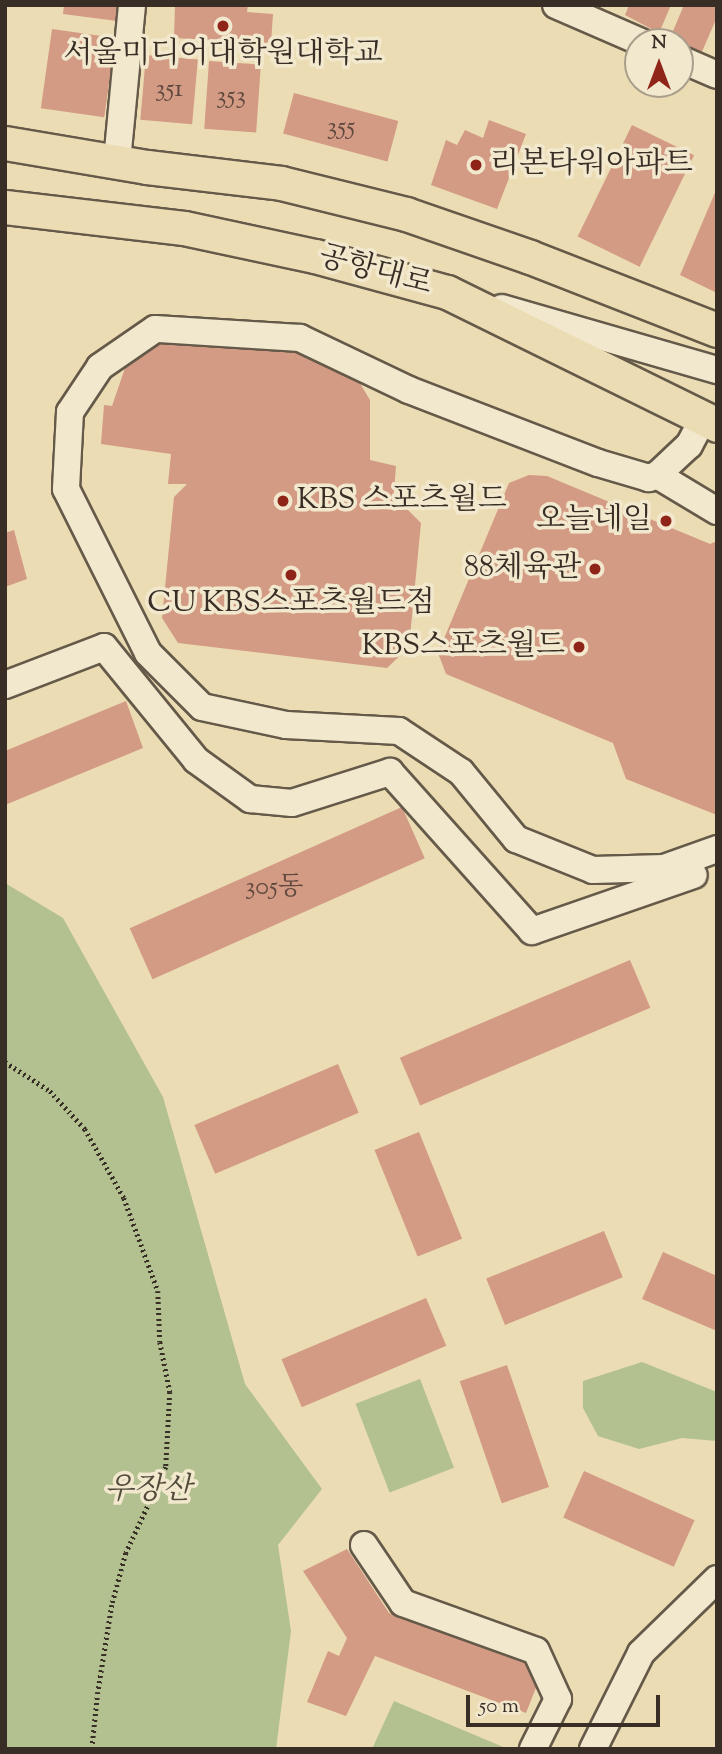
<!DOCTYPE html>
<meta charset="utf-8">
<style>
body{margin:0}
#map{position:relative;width:722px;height:1754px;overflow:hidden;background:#ebdcb3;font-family:"Sorts Mill Goudy","Noto Serif KR",serif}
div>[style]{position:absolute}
.green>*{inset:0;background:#b3c190;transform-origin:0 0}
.building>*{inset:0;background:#d39a84;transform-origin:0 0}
.path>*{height:4.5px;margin-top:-2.25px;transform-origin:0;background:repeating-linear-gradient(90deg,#382e26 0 2px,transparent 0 5.5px)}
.roads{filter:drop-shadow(2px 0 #655a49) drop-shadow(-2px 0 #655a49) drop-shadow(0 2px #655a49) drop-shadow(0 -2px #655a49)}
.minor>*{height:26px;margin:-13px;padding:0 13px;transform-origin:13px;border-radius:13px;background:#f2e8ce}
.major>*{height:33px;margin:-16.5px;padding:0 16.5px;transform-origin:16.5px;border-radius:16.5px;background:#ebdcb3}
.dots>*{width:19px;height:19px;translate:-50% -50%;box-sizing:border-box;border:4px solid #f2e8ce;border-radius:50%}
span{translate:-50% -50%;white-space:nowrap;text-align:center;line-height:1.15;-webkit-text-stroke:7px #f2e8ce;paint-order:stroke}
.number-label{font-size:26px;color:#5f493e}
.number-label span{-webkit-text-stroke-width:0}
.poi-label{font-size:30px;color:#382e26}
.left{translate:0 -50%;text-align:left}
.right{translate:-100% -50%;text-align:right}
.street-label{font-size:30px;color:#382e26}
.park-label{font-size:30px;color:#514b3b;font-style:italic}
.frame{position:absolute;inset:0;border:7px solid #382e26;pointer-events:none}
.north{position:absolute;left:624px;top:28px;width:70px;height:70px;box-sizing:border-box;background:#f2e8ce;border:2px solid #a89e8b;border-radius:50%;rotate:0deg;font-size:19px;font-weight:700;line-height:28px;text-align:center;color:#382e26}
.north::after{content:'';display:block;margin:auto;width:24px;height:32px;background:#8f2418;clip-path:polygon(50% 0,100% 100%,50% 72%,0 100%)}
.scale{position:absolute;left:466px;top:1695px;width:194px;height:32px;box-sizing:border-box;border:4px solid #382e26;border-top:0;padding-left:9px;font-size:21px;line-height:24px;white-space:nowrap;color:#382e26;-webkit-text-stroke:5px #f2e8ce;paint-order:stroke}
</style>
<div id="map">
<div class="green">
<div style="clip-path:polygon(5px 883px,63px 918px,163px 1097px,245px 1384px,322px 1489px,278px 1545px,291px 1631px,276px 1749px,5px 1749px)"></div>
<div style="clip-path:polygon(642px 1362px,717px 1392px,717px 1441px,682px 1438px,639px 1449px,598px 1436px,583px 1408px,583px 1381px)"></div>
<div style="left:420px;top:1379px;width:95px;height:69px;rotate:69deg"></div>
<div style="clip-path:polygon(394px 1701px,508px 1749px,372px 1749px)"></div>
</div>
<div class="building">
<div style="clip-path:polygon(64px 5px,119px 5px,117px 21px,63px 14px)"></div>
<div style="clip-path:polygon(175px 5px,248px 5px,247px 12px,273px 14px,271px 43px,174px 38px)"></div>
<div style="clip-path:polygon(629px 5px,671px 5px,659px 33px,625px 15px)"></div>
<div style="clip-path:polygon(684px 5px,717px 5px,717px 17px,701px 54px,670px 38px)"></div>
<div style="left:52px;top:29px;width:64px;height:80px;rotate:8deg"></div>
<div style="left:146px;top:55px;width:52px;height:65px;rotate:5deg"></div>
<div style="left:209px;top:61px;width:52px;height:68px;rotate:4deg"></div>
<div style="left:294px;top:93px;width:108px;height:42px;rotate:15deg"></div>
<div style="clip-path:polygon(489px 120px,526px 134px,497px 209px,431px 185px,446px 140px,457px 145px,465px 130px,483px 138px)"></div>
<div style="left:632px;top:125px;width:69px;height:124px;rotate:26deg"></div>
<div style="clip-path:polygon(717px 188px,717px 293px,680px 275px)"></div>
<div style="clip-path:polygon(160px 340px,320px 348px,358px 380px,370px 400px,370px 460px,396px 466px,393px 506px,406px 508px,421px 523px,409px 647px,387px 668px,178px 643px,162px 618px,174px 497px,187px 484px,168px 484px,171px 454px,101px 444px,104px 405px,112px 406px,125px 368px,140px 351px)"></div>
<div style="clip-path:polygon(529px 475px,547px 476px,710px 544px,717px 541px,717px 815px,626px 779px,613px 743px,446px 674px,438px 653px,509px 483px)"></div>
<div style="clip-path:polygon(14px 530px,27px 579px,5px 587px,5px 533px)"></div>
<div style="clip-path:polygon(126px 701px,143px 748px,5px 805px,5px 751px)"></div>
<div style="left:402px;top:807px;width:56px;height:298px;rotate:66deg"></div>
<div style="left:630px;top:960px;width:52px;height:250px;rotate:67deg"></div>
<div style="left:338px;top:1064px;width:53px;height:156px;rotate:67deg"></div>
<div style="left:419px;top:1132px;width:115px;height:48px;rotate:68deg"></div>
<div style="left:604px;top:1231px;width:50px;height:127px;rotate:68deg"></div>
<div style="clip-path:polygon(663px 1252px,717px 1276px,717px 1331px,642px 1299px)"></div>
<div style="left:426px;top:1298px;width:52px;height:157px;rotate:67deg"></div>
<div style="left:507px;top:1365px;width:129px;height:50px;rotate:71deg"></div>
<div style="left:584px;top:1471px;width:121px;height:51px;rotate:24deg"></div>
<div style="clip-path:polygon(347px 1549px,389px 1613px,543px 1670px,526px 1713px,375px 1656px,346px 1716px,307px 1702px,328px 1651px,339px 1656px,347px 1638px,303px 1571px)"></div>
</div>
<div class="path">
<div style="left:5px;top:1062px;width:54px;rotate:32.8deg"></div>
<div style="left:50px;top:1091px;width:52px;rotate:47.4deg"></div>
<div style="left:85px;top:1129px;width:79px;rotate:60.5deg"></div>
<div style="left:124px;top:1198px;width:99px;rotate:69.9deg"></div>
<div style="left:158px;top:1291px;width:51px;rotate:87.8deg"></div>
<div style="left:160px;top:1342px;width:51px;rotate:78.7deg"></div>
<div style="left:170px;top:1392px;width:75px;rotate:93.1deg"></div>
<div style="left:166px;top:1467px;width:95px;rotate:114.9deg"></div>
<div style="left:126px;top:1553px;width:54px;rotate:105.1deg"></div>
<div style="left:112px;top:1605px;width:88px;rotate:99.1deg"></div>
<div style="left:98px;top:1692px;width:57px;rotate:96deg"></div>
</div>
<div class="roads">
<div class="minor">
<div style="left:556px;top:5px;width:93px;rotate:23.5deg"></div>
<div style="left:680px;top:59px;width:40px;rotate:23.4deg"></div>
<div style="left:117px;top:161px;width:157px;rotate:-84.5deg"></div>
<div style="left:502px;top:308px;width:224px;rotate:16.1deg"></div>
<div style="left:703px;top:419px;width:30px;rotate:118deg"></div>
<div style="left:689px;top:445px;width:44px;rotate:136.8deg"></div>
<div style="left:657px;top:475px;width:9px;rotate:159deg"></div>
<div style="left:649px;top:478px;width:53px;rotate:-163.6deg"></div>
<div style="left:598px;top:463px;width:203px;rotate:-158.9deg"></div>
<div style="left:409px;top:390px;width:121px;rotate:-154.5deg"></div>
<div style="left:300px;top:338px;width:145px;rotate:-176.4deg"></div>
<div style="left:155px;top:329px;width:67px;rotate:145.4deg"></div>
<div style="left:100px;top:367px;width:54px;rotate:123.7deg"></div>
<div style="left:70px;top:412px;width:77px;rotate:93deg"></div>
<div style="left:66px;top:489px;width:183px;rotate:63.4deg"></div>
<div style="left:148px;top:653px;width:76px;rotate:45deg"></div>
<div style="left:202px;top:707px;width:86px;rotate:12.1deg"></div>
<div style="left:286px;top:725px;width:113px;rotate:3deg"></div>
<div style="left:399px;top:731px;width:74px;rotate:33.5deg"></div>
<div style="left:461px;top:772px;width:87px;rotate:50.6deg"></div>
<div style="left:516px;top:839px;width:83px;rotate:21.9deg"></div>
<div style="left:593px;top:870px;width:71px;rotate:-1.6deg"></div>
<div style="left:664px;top:868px;width:56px;rotate:-19.7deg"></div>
<div style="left:657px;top:475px;width:70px;rotate:31deg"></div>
<div style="left:5px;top:685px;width:106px;rotate:-21deg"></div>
<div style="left:104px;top:647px;width:146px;rotate:50.8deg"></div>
<div style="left:196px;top:760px;width:67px;rotate:35.8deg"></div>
<div style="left:250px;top:799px;width:42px;rotate:5.4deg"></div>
<div style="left:292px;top:803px;width:103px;rotate:-17.6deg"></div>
<div style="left:390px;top:772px;width:213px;rotate:48.2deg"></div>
<div style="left:532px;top:931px;width:171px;rotate:-19.1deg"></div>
<div style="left:364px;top:1545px;width:70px;rotate:56.1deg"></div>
<div style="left:403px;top:1603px;width:141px;rotate:19.8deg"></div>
<div style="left:536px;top:1651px;width:53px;rotate:65.4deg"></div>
<div style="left:558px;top:1699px;width:56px;rotate:116.6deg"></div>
<div style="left:593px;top:1749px;width:107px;rotate:-63.4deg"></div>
<div style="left:641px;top:1653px;width:106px;rotate:-44.2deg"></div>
</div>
<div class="major">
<div style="left:5px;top:143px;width:144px;rotate:9.6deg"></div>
<div style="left:147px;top:167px;width:135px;rotate:6.8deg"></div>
<div style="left:281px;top:183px;width:129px;rotate:13.9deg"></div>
<div style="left:406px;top:214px;width:131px;rotate:19.1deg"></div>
<div style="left:530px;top:257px;width:201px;rotate:21.3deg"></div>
<div style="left:5px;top:207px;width:180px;rotate:6.7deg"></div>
<div style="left:184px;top:228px;width:134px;rotate:12.1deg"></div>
<div style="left:315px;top:256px;width:137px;rotate:15.3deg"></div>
<div style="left:447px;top:292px;width:301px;rotate:26.2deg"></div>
</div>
</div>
<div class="dots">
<div style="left:223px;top:26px;background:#8f2418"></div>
<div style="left:476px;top:165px;background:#8f2418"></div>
<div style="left:283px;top:501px;background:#8f2418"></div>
<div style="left:666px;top:521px;background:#8f2418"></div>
<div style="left:595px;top:569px;background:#8f2418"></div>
<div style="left:291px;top:575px;background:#8f2418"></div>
<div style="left:579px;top:647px;background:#8f2418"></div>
</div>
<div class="number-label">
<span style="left:169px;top:90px">351</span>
<span style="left:231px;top:97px">353</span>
<span style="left:341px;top:128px">355</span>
<span style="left:274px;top:888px">305동</span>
</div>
<div class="poi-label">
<span style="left:223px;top:55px">서울미디어대학원대학교</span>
<span class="left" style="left:490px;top:165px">리본타워아파트</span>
<span class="left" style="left:297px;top:501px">KBS 스포츠월드</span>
<span class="right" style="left:652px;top:521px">오늘네일</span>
<span class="right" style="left:581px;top:569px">88체육관</span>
<span style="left:291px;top:604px">CU KBS스포츠월드점</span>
<span class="right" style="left:565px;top:647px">KBS스포츠월드</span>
</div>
<div class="street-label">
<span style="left:375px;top:272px;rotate:15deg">공항대로</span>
</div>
<div class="park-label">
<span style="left:148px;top:1491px">우장산</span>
</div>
<div class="frame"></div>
<div class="north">N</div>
<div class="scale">50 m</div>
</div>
